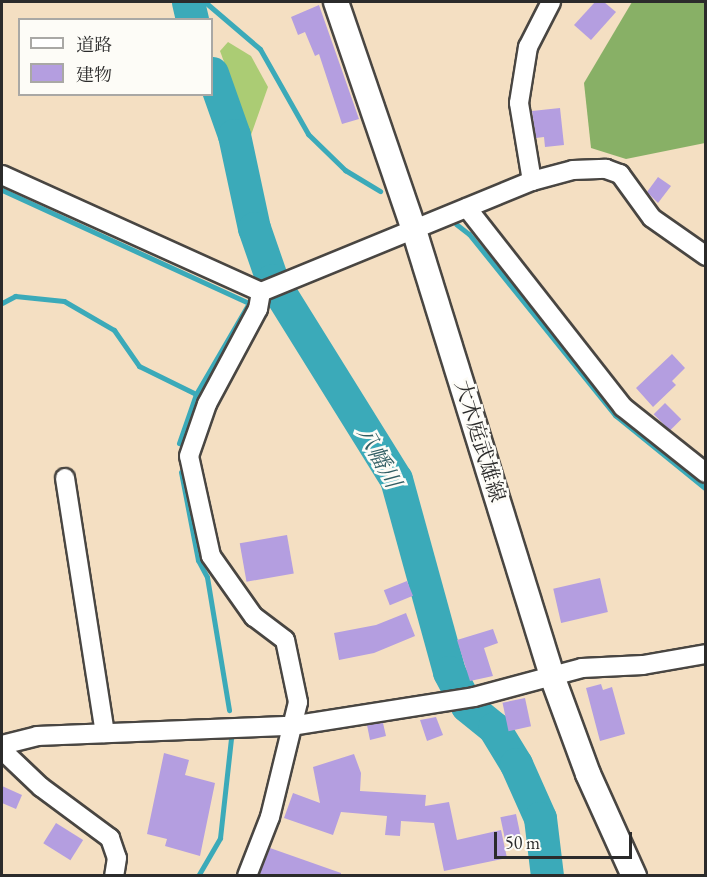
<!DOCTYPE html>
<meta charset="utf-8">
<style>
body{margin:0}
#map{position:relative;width:707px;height:877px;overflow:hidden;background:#f4dfc2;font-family:"EB Garamond","Noto Serif JP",serif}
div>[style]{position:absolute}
.green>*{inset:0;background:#abcc74}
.forest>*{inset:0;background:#88b066}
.stream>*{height:5px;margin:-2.5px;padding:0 2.5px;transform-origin:2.5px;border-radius:2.5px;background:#3baab9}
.river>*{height:33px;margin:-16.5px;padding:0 16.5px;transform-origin:16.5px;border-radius:16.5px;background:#3baab9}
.building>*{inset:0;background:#b49ee0;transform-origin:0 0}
.roads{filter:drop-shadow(2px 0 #494642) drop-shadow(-2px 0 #494642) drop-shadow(0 2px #494642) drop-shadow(0 -2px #494642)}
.street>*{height:18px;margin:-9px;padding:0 9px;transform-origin:9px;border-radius:9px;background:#fff}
.secondary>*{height:24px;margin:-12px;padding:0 12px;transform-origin:12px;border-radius:12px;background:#fff}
span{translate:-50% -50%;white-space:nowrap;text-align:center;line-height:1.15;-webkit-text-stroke:5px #fdfcf7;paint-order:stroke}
.street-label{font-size:21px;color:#2b2b2b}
.water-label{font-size:22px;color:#315e64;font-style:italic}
.frame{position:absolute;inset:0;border:3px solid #2b2b2b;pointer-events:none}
.legend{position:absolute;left:18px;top:18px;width:195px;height:78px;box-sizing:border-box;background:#fdfcf7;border:2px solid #a9a8a5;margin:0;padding:8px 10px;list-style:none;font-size:18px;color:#2b2b2b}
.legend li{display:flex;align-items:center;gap:12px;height:30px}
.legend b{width:30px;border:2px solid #a9a8a5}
.scale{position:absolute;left:494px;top:832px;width:138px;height:27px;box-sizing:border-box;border:3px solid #2b2b2b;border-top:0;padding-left:8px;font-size:18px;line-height:21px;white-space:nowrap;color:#2b2b2b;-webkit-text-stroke:4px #fdfcf7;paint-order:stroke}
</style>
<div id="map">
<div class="green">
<div style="clip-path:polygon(228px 42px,251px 56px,268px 87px,251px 135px,220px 51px)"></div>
</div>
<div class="forest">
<div style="clip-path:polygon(632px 2px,705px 2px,705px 143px,626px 159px,591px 148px,584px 83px)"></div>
</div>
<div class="stream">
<div style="left:205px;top:2px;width:72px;rotate:40.5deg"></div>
<div style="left:260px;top:49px;width:98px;rotate:60.5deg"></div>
<div style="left:308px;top:134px;width:52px;rotate:44.2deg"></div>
<div style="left:345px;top:170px;width:41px;rotate:31deg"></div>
<div style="left:2px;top:190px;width:272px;rotate:24.6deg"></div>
<div style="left:249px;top:303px;width:105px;rotate:120.2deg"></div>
<div style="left:196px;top:394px;width:52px;rotate:109.1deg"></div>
<div style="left:456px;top:224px;width:16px;rotate:38deg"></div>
<div style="left:469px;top:234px;width:233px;rotate:51.1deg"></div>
<div style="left:615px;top:415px;width:117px;rotate:39.1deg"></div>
<div style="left:2px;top:303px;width:15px;rotate:-28deg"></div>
<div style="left:15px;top:296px;width:49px;rotate:5.8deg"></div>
<div style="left:64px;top:301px;width:58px;rotate:30.1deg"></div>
<div style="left:114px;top:330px;width:44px;rotate:55.2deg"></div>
<div style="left:139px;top:366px;width:64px;rotate:26.2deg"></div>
<div style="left:181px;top:472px;width:90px;rotate:79.1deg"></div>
<div style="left:198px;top:560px;width:19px;rotate:62deg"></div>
<div style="left:207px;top:577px;width:135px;rotate:80.6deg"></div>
<div style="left:198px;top:876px;width:44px;rotate:-59.9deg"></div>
<div style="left:220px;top:838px;width:101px;rotate:-83.7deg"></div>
</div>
<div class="river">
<div style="left:188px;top:2px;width:18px;rotate:77deg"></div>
<div style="left:212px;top:73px;width:66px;rotate:70.5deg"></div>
<div style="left:234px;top:135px;width:95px;rotate:77.9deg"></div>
<div style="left:254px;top:228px;width:55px;rotate:70.9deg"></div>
<div style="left:272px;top:280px;width:234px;rotate:58.1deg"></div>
<div style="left:396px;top:479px;width:200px;rotate:74.6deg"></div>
<div style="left:449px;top:672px;width:38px;rotate:62deg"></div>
<div style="left:467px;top:706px;width:35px;rotate:39deg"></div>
<div style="left:494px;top:728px;width:42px;rotate:58.6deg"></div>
<div style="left:516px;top:764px;width:59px;rotate:66deg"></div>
<div style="left:540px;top:818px;width:58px;rotate:83.1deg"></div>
</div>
<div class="building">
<div style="clip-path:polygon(595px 2px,604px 2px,616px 12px,591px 40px,574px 25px)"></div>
<div style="clip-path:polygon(319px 5px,359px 119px,342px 124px,319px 54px,315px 56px,305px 32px,298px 35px,291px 17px)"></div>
<div style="clip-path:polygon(560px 108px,564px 145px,545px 147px,544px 137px,536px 138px,532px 111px)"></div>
<div style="clip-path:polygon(658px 177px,671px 186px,658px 203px,647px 192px)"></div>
<div style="clip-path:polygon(672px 354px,685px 368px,672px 381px,676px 385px,653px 407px,636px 388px)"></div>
<div style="left:665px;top:403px;width:23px;height:16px;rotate:45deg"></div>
<div style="left:287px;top:535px;width:39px;height:48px;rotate:80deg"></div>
<div style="left:600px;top:578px;width:35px;height:48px;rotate:77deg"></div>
<div style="left:407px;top:581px;width:16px;height:25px;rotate:68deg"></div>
<div style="clip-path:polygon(406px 613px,415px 636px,374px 653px,339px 660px,334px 633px,376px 625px)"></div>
<div style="clip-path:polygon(493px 629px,498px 643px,484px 648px,493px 676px,470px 681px,457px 640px)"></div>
<div style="clip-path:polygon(601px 684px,603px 690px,612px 687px,625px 734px,600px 741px,586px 688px)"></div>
<div style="left:525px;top:698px;width:29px;height:23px;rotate:78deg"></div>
<div style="clip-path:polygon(436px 717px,443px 735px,427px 741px,420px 720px)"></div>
<div style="clip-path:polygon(383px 723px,386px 736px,370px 740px,367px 725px)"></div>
<div style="clip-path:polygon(164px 753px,189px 760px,185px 775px,215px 783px,200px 856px,165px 846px,167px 839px,147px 834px)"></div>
<div style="clip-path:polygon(354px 754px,361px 773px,360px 791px,426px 795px,425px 806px,449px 802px,457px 840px,501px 830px,507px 858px,444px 871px,434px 823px,401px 821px,400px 836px,385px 835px,387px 816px,341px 812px,333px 835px,284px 818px,293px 793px,320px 803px,313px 767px)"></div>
<div style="clip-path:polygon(2px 786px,22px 795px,16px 809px,2px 803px)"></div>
<div style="left:516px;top:814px;width:24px;height:16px;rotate:78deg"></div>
<div style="left:56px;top:823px;width:32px;height:24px;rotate:32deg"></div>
<div style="clip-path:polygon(270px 848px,341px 873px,341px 876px,259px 876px)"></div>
</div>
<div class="roads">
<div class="street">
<div style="left:2px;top:175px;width:284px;rotate:24.3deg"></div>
<div style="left:261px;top:292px;width:293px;rotate:-22.3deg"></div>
<div style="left:532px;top:181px;width:42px;rotate:-15deg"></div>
<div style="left:573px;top:170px;width:33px;rotate:-2deg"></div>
<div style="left:606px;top:169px;width:15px;rotate:20deg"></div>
<div style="left:620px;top:174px;width:54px;rotate:54deg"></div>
<div style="left:652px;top:218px;width:66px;rotate:35.1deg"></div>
<div style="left:532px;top:181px;width:79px;rotate:-99.5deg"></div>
<div style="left:519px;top:103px;width:57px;rotate:-80.9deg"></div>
<div style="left:528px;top:47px;width:51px;rotate:-62.9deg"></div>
<div style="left:467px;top:208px;width:253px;rotate:51.9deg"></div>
<div style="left:623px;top:407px;width:106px;rotate:38.5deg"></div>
<div style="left:65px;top:478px;width:258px;rotate:81.1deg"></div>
<div style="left:2px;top:745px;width:36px;rotate:-14deg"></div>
<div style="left:37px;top:736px;width:254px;rotate:-2.3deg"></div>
<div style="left:291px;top:726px;width:185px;rotate:-9deg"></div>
<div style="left:474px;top:697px;width:112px;rotate:-15deg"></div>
<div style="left:582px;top:668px;width:61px;rotate:-2.8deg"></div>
<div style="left:643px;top:665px;width:64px;rotate:-9.9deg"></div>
<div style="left:2px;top:750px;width:54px;rotate:43.5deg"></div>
<div style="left:41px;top:787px;width:86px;rotate:36.5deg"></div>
<div style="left:110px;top:838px;width:21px;rotate:71deg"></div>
<div style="left:117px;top:858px;width:18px;rotate:99deg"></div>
<div style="left:247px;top:876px;width:63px;rotate:-68.7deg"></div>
<div style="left:270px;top:817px;width:118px;rotate:-76.3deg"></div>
<div style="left:298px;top:702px;width:63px;rotate:-101.8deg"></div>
<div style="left:285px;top:640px;width:39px;rotate:-143deg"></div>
<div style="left:254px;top:617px;width:75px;rotate:-125.2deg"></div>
<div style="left:211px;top:556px;width:102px;rotate:-102.4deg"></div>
<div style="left:189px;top:456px;width:55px;rotate:-70.9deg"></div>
<div style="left:207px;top:404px;width:108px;rotate:-61.8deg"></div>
<div style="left:258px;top:309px;width:17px;rotate:-80deg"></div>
</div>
<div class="secondary">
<div style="left:336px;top:2px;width:241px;rotate:71.1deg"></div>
<div style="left:414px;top:230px;width:467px;rotate:72.8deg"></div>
<div style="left:552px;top:676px;width:104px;rotate:69.8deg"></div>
<div style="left:588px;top:774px;width:112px;rotate:65.7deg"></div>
</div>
</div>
<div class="street-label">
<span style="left:480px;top:441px;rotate:73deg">大木庭武雄線</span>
</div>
<div class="water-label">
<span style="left:379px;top:457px;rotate:61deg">八幡川</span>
</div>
<div class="frame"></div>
<ul class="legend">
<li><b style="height:8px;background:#fff"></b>道路</li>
<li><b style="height:16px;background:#b49ee0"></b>建物</li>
</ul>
<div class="scale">50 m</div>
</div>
